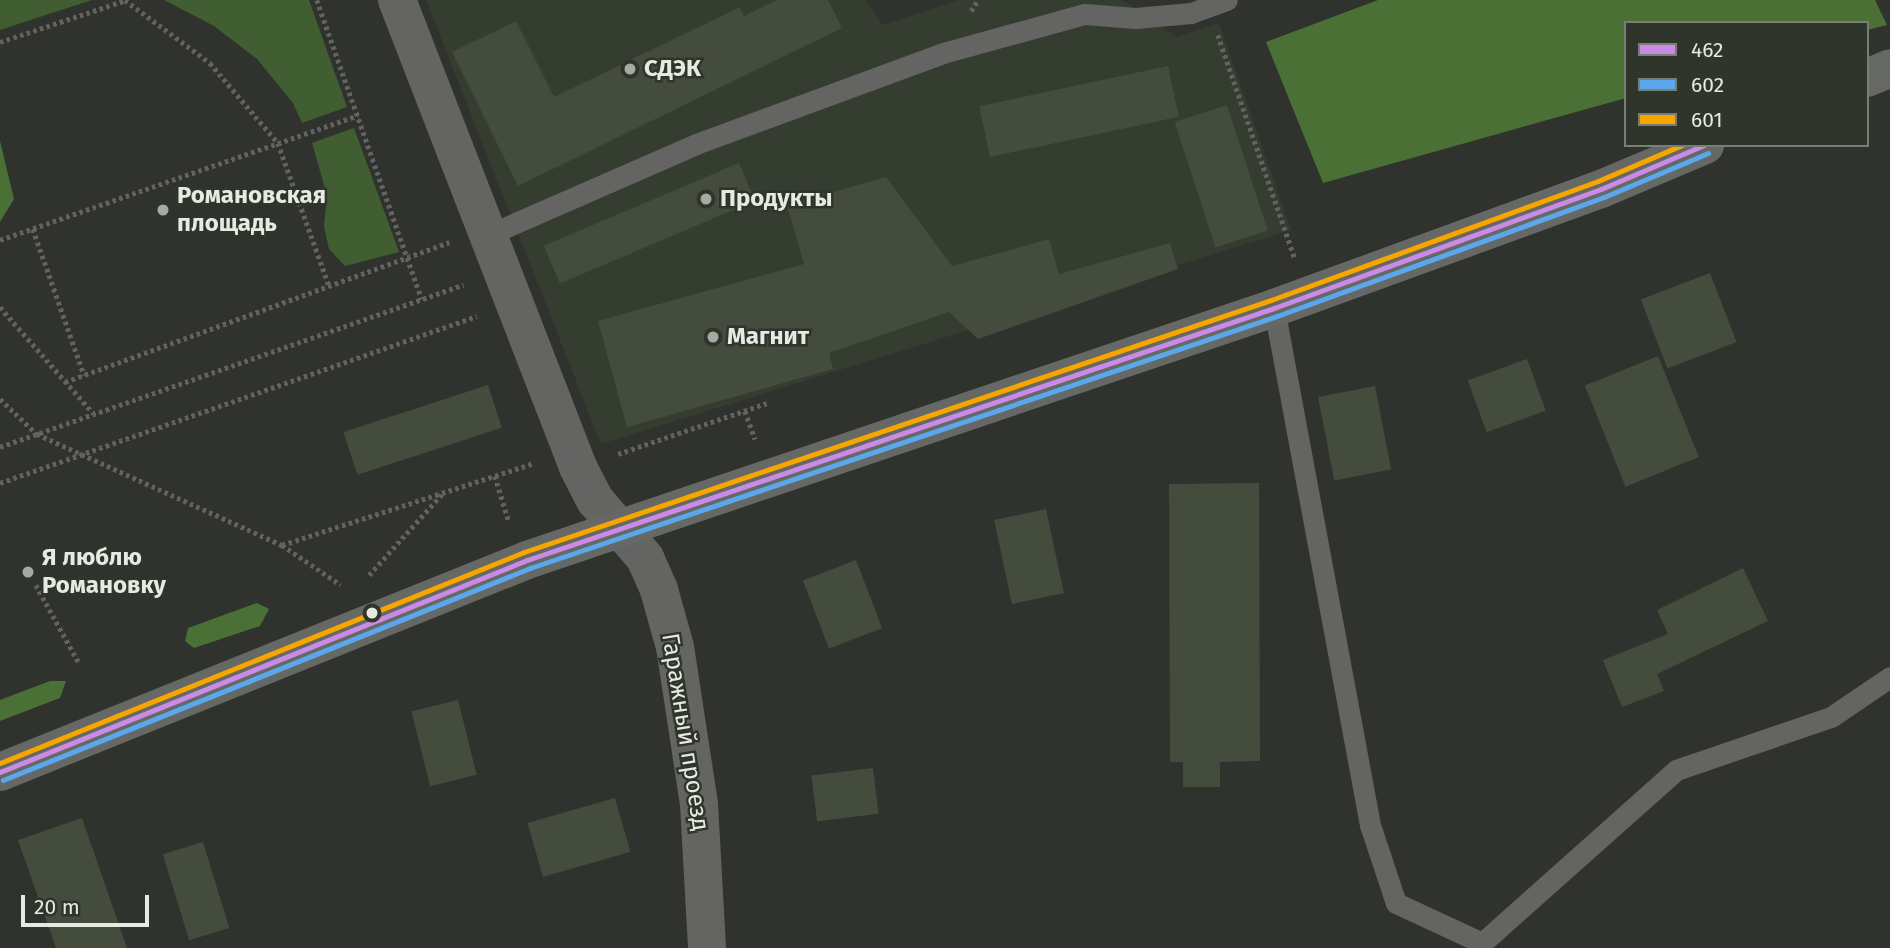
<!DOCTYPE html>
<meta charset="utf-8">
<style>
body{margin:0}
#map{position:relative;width:1890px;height:948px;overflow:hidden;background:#30332d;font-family:"Fira Sans",sans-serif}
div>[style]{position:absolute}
.built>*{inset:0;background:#343d30}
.green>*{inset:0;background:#415d32}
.forest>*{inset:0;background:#4a7035}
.building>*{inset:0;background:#434c3d;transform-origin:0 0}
.path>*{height:4.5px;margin-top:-2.25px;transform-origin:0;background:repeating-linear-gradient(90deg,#626361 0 3.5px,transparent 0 7px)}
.lane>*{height:21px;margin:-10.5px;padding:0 10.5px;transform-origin:10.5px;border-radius:10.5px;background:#646563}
.street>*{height:38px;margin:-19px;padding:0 19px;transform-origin:19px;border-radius:19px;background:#646563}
.secondary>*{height:38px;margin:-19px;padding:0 19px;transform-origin:19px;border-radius:19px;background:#666865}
.bus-1>*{height:5px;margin:-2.5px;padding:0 2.5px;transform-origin:2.5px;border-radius:2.5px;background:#ca8be6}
.bus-2>*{height:5px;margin:-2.5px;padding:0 2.5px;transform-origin:2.5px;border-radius:2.5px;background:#5aa8eb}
.bus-3>*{height:5px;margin:-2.5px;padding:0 2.5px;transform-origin:2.5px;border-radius:2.5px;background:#f7a600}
.dots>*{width:19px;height:19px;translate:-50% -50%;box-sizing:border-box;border:4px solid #2f352b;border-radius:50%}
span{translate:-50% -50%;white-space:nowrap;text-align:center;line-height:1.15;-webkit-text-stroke:5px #2f352b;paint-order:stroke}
.poi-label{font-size:24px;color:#e5eae3;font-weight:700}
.left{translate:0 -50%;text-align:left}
.street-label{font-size:24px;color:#e5eae3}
.legend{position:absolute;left:1624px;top:21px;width:245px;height:126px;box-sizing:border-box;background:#2f352b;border:2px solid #787d75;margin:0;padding:9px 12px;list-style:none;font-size:21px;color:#e5eae3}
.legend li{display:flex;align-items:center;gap:14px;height:35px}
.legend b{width:35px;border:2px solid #787d75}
.scale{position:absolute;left:21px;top:895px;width:128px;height:32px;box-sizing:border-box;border:4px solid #e5eae3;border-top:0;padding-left:9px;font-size:21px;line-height:24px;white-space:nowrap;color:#e5eae3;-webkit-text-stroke:5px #2f352b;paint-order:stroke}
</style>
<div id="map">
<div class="built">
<div style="clip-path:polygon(426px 0,865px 0,883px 25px,958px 0,1122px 0,1177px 37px,1219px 23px,1291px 230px,601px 444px)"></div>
</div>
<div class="green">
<div style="clip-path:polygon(0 0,92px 0,0 30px)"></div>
<div style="clip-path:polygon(164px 0,309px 0,347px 107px,302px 123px,293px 103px,257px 59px,214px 26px)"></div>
<div style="clip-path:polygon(354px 128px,399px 252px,345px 266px,329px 249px,324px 226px,327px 195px,312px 143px)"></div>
</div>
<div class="forest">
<div style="clip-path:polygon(1378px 0,1875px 0,1887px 25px,1867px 30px,1867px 23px,1626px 23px,1626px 98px,1323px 183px,1266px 42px)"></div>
<div style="clip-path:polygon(0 141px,14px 199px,0 222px)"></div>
<div style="clip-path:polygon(257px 603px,269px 609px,260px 626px,194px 648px,185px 641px,188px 628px)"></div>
<div style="clip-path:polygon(50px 681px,66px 681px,60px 698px,0 721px,0 700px)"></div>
</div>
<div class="building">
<div style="clip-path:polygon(777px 0,828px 0,842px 28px,518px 186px,452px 52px,516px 21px,554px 97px,740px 7px,744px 16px)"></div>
<div style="left:1168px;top:66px;width:52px;height:193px;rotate:78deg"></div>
<div style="left:1227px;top:105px;width:132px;height:55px;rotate:72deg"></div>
<div style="left:739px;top:163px;width:41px;height:212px;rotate:67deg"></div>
<div style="clip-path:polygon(886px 177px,952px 266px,1049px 239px,1059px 274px,1170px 243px,1178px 269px,978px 339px,949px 312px,829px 353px,833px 369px,627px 427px,598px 321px,804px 264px,787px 205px)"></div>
<div style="left:1710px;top:273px;width:74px;height:74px;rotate:69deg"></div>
<div style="left:1658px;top:356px;width:109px;height:79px;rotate:68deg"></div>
<div style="left:1527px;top:359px;width:55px;height:63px;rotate:70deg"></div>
<div style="left:488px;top:385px;width:45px;height:152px;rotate:72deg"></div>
<div style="left:1375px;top:386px;width:85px;height:58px;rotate:79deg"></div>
<div style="clip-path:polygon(1259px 483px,1260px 761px,1220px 762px,1220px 787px,1183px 787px,1183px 762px,1170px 762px,1169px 484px)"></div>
<div style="left:1046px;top:509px;width:86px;height:53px;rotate:78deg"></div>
<div style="left:856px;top:560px;width:73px;height:57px;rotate:69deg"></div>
<div style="clip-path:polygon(1743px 568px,1768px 621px,1657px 674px,1664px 691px,1622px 707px,1603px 660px,1668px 634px,1657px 610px)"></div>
<div style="left:458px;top:700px;width:77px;height:48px;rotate:76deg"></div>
<div style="left:873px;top:768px;width:46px;height:62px;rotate:83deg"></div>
<div style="left:615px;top:798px;width:56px;height:91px;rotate:74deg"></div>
<div style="clip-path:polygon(82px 818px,127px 948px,56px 948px,18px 840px)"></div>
<div style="left:203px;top:842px;width:90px;height:42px;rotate:73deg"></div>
</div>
<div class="path">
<div style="left:125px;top:0;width:106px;rotate:36.5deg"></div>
<div style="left:210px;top:63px;width:105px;rotate:49.6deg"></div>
<div style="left:278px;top:143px;width:154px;rotate:70.3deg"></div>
<div style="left:317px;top:0;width:317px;rotate:70.7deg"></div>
<div style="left:971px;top:11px;width:13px;rotate:-58deg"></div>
<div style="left:1218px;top:35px;width:237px;rotate:71deg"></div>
<div style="left:0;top:42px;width:133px;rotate:-18.4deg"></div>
<div style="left:33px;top:229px;width:155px;rotate:70.7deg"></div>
<div style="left:0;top:240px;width:379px;rotate:-19.2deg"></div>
<div style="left:0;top:307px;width:142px;rotate:48.7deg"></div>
<div style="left:65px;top:382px;width:409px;rotate:-20deg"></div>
<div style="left:0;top:399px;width:51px;rotate:43.4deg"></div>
<div style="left:37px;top:434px;width:269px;rotate:24.4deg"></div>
<div style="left:282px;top:545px;width:71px;rotate:34.1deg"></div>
<div style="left:745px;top:411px;width:30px;rotate:70deg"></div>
<div style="left:0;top:447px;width:491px;rotate:-19.3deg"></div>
<div style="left:618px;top:454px;width:157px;rotate:-18.9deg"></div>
<div style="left:495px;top:476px;width:48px;rotate:73.1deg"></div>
<div style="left:0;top:483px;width:505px;rotate:-19.3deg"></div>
<div style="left:282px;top:545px;width:263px;rotate:-18deg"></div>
<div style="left:369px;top:575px;width:109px;rotate:-48deg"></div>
<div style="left:36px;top:585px;width:89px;rotate:61.1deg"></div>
</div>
<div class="lane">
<div style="left:488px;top:235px;width:227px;rotate:-23.6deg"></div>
<div style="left:696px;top:144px;width:263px;rotate:-20.2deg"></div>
<div style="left:943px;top:53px;width:147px;rotate:-15.4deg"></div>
<div style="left:1085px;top:14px;width:50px;rotate:4.6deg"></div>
<div style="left:1135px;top:18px;width:56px;rotate:-5.1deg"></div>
<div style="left:1191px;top:13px;width:38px;rotate:-20deg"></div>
<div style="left:1274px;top:308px;width:526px;rotate:79.48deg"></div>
<div style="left:1370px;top:825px;width:82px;rotate:71.6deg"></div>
<div style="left:1396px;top:903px;width:95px;rotate:24.9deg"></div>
<div style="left:1482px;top:943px;width:260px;rotate:-41.7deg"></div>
<div style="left:1676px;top:770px;width:164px;rotate:-18.9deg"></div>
<div style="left:1831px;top:717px;width:71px;rotate:-34.1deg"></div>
</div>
<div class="street">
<div style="left:397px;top:0;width:501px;rotate:68.81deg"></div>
<div style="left:578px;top:467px;width:37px;rotate:63deg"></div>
<div style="left:595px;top:500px;width:77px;rotate:49.2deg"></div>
<div style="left:645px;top:558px;width:35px;rotate:66deg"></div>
<div style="left:659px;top:590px;width:59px;rotate:74.3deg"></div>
<div style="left:675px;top:647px;width:159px;rotate:81.3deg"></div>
<div style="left:699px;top:804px;width:144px;rotate:86.8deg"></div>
</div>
<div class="secondary">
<div style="left:1867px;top:78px;width:25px;rotate:-23deg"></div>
<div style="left:0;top:772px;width:568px;rotate:-21.91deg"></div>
<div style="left:527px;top:560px;width:788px;rotate:-18.64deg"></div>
<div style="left:1274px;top:308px;width:348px;rotate:-20deg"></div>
<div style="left:1601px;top:189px;width:113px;rotate:-22.9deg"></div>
</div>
<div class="bus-1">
<div style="left:0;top:772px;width:568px;rotate:-21.91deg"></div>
<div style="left:527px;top:560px;width:788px;rotate:-18.64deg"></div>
<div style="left:1274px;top:308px;width:348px;rotate:-20deg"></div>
<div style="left:1601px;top:189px;width:112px;rotate:-23.1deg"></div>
</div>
<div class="bus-2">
<div style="left:3px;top:780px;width:568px;rotate:-21.91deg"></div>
<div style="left:530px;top:568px;width:788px;rotate:-18.64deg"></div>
<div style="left:1277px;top:316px;width:348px;rotate:-20deg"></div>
<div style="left:1604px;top:197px;width:113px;rotate:-22.9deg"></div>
</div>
<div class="bus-3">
<div style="left:0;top:763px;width:565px;rotate:-21.93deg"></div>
<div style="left:524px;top:552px;width:788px;rotate:-18.64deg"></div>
<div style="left:1271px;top:300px;width:348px;rotate:-20deg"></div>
<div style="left:1598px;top:181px;width:91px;rotate:-23.2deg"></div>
</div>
<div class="dots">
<div style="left:630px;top:69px;background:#a6aaa3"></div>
<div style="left:706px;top:199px;background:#a6aaa3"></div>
<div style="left:163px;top:210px;background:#a6aaa3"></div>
<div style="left:713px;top:337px;background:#a6aaa3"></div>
<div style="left:28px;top:572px;background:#a6aaa3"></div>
<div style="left:372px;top:613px;background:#e5eae3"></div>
</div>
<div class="poi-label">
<span class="left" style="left:644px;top:69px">СДЭК</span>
<span class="left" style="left:177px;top:210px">Романовская<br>площадь</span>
<span class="left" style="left:720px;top:199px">Продукты</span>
<span class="left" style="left:727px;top:337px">Магнит</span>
<span class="left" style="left:42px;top:572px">Я люблю<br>Романовку</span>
</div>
<div class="street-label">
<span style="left:685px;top:732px;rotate:81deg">Гаражный проезд</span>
</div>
<ul class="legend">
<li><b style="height:9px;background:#ca8be6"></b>462</li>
<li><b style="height:9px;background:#5aa8eb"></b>602</li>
<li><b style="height:9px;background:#f7a600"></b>601</li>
</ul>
<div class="scale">20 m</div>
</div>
